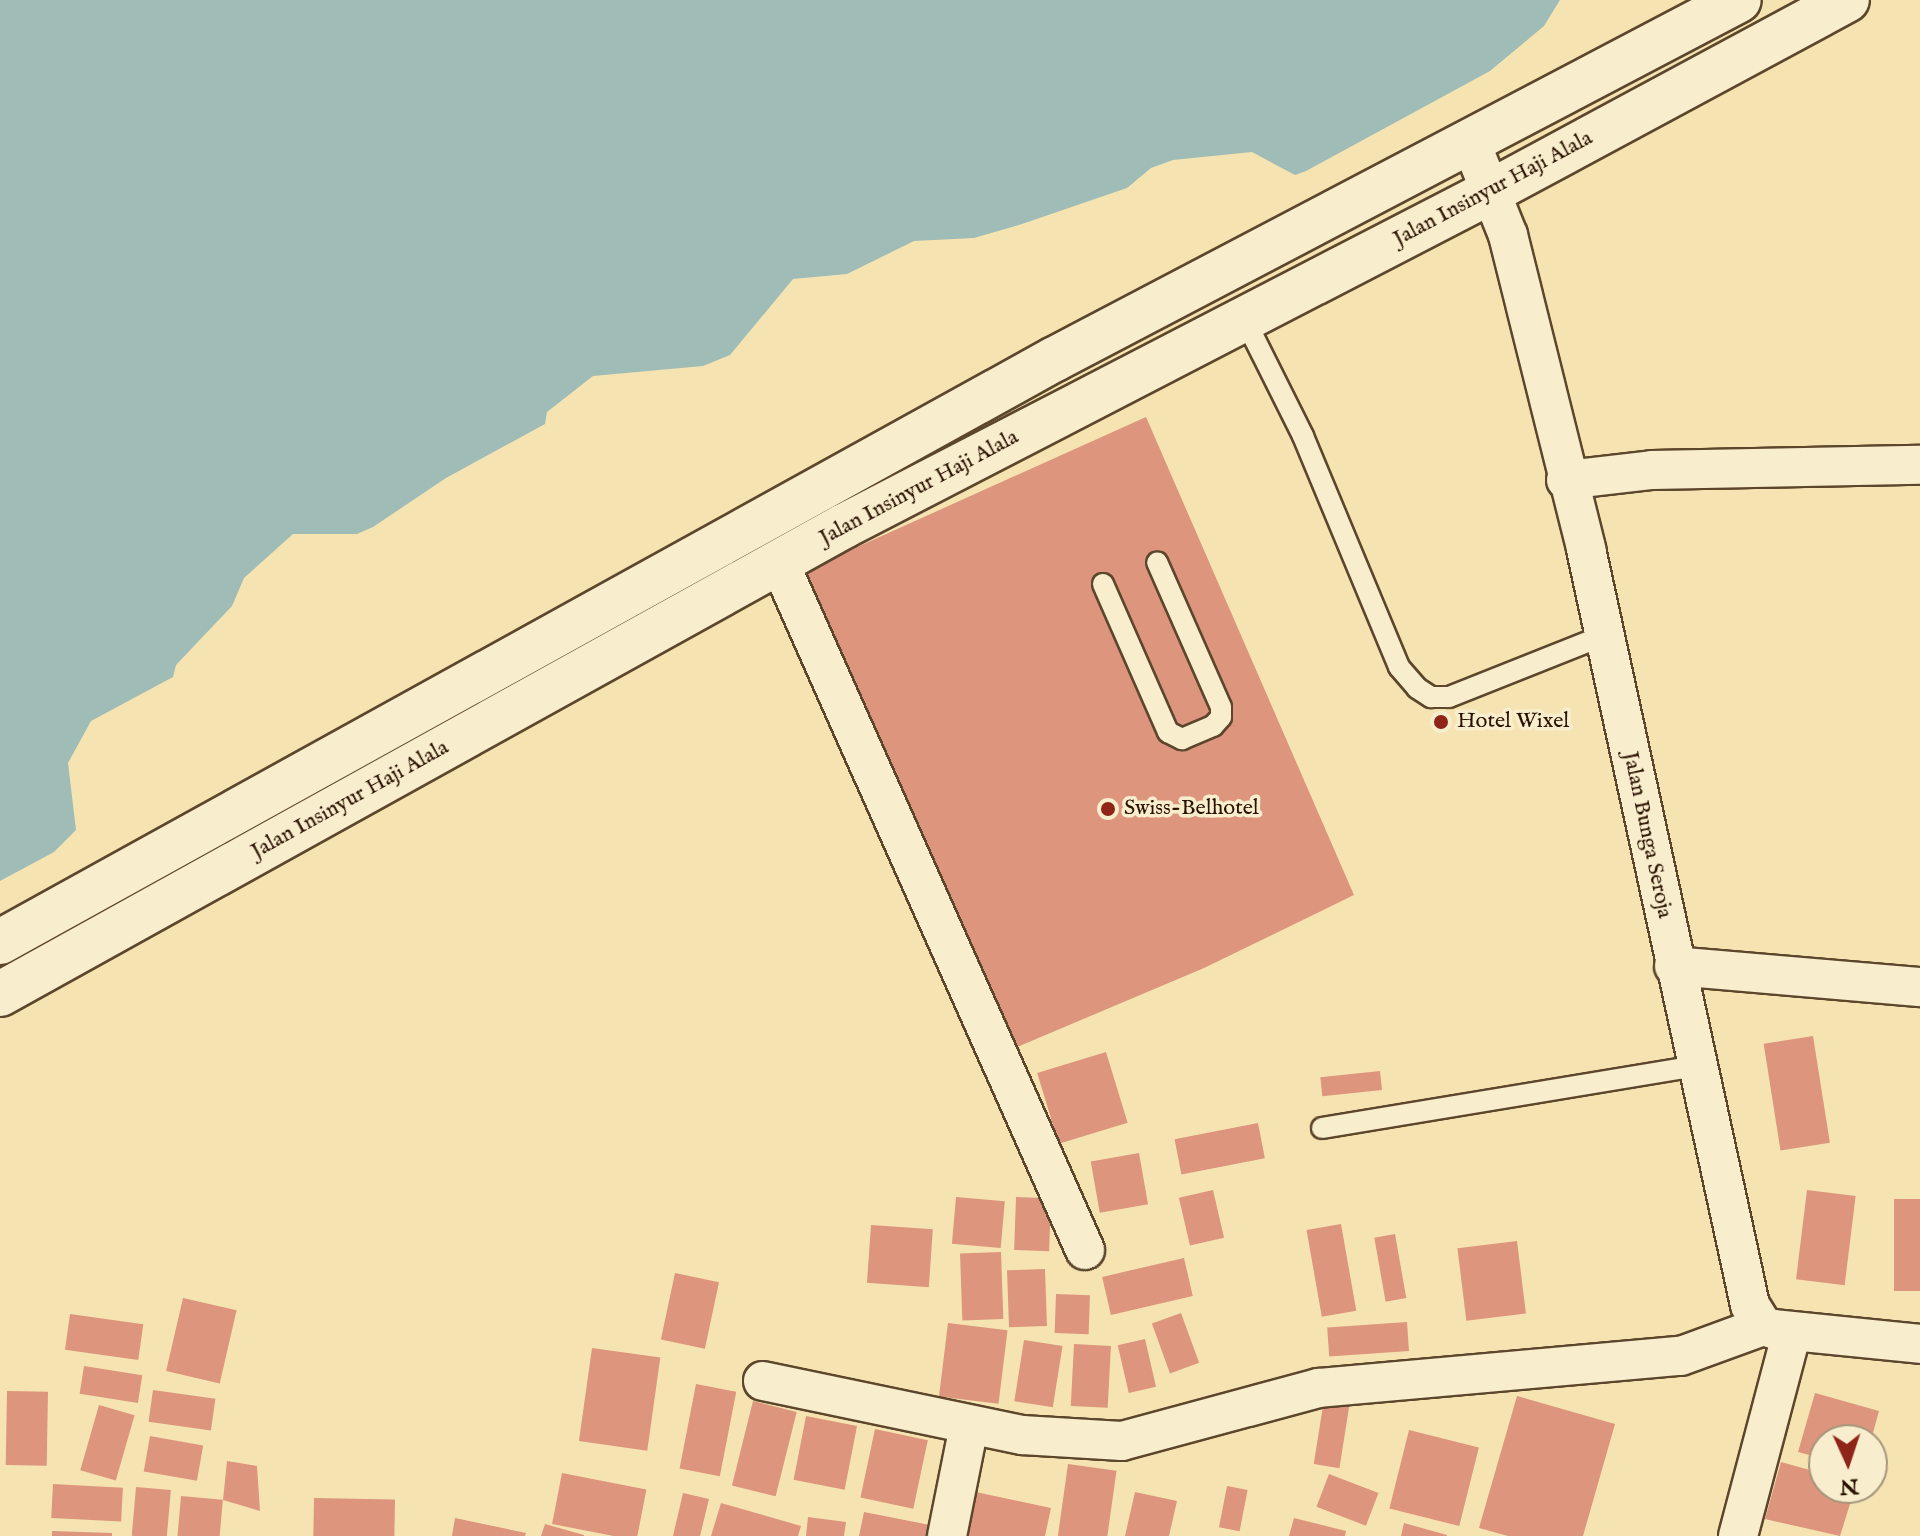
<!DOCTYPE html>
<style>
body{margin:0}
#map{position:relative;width:1920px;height:1536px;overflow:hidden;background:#f5e4b2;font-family:"IM FELL English",serif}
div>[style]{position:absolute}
.water>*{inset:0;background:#a0bcb7}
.building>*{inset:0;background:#dd957d;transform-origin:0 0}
.roads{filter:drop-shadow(2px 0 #5c462c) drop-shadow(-2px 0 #5c462c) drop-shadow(0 2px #5c462c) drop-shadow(0 -2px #5c462c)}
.service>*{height:20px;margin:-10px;padding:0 10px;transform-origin:10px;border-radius:10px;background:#f8edcd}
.minor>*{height:38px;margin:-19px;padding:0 19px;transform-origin:19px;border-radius:19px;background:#f8edcd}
.secondary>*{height:44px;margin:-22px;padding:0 22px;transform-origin:22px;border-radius:22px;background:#f8edcd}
.dots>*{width:22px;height:22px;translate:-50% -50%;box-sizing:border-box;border:4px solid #f8edcd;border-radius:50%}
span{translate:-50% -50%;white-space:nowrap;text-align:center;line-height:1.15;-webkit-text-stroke:7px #f8edcd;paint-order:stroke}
.street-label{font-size:22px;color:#291200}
.poi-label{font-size:22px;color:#291200}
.left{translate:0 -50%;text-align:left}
.north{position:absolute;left:1808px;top:1424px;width:80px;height:80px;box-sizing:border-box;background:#f8edcd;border:2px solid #a5957b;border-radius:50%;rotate:177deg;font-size:22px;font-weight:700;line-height:32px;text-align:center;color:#291200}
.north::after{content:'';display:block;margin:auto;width:28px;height:36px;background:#8f2418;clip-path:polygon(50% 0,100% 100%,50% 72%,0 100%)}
</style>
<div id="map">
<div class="water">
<div style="clip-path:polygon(0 0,1560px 0,1544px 26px,1490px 71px,1306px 171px,1295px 175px,1252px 152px,1173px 160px,1151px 168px,1127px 188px,1022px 224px,974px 238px,914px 241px,847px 274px,793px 279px,730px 355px,703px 366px,593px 376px,547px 412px,545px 424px,446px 478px,373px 527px,357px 534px,293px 534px,244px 578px,232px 606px,176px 665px,173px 677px,91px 721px,68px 763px,76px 830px,54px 852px,0 881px)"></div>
</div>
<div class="building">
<div style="clip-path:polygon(1146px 417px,1354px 895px,1204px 968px,1003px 1053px,795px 575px)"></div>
<div style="left:1813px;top:1036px;width:108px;height:50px;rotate:81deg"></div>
<div style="left:1106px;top:1052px;width:74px;height:72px;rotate:73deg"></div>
<div style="left:1380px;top:1071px;width:19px;height:60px;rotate:84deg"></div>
<div style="left:1258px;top:1123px;width:36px;height:85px;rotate:79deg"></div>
<div style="left:1139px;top:1153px;width:52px;height:49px;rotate:80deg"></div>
<div style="left:1213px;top:1190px;width:49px;height:35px;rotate:77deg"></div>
<div style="left:1807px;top:1190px;width:49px;height:90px;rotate:7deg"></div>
<div style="left:956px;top:1197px;width:49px;height:47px;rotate:5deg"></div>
<div style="left:1016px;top:1197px;width:35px;height:53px;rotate:2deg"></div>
<div style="left:1894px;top:1199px;width:26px;height:92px"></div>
<div style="left:1341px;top:1224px;width:88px;height:35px;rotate:80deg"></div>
<div style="left:871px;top:1225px;width:62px;height:58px;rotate:4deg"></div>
<div style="left:1395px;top:1234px;width:65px;height:21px;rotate:80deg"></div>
<div style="left:1517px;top:1241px;width:73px;height:60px;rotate:83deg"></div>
<div style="left:1001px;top:1252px;width:67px;height:41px;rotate:88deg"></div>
<div style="left:1184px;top:1258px;width:39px;height:84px;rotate:77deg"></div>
<div style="left:1045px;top:1269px;width:57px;height:38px;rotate:88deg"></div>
<div style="left:675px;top:1273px;width:45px;height:68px;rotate:12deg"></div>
<div style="left:1056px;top:1294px;width:34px;height:39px;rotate:2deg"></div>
<div style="left:183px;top:1298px;width:55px;height:75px;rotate:13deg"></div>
<div style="left:1181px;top:1313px;width:53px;height:31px;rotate:70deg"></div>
<div style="left:70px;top:1314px;width:74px;height:36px;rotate:8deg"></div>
<div style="left:1407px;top:1322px;width:29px;height:80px;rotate:86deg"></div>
<div style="left:948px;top:1323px;width:60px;height:74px;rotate:7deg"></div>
<div style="left:1145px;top:1339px;width:49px;height:28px;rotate:77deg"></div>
<div style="left:1024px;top:1340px;width:39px;height:62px;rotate:9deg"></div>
<div style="left:1074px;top:1344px;width:37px;height:62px;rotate:3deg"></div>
<div style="left:592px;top:1348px;width:69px;height:94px;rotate:8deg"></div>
<div style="left:84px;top:1366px;width:59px;height:28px;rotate:9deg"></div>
<div style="left:696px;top:1384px;width:41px;height:86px;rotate:11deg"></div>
<div style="left:153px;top:1390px;width:63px;height:32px;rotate:8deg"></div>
<div style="left:7px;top:1391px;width:41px;height:74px;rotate:1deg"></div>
<div style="left:1325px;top:1393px;width:26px;height:72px;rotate:9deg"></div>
<div style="clip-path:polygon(1815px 1393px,1879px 1411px,1871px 1440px,1824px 1440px,1824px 1459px,1798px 1452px)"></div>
<div style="clip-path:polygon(1517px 1396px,1615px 1424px,1583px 1536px,1508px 1536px,1479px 1528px)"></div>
<div style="left:753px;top:1401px;width:45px;height:87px;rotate:14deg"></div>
<div style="left:99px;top:1405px;width:37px;height:68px;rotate:16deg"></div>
<div style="left:806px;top:1416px;width:52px;height:65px;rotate:11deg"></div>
<div style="left:875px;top:1429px;width:54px;height:70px;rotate:12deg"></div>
<div style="left:1409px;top:1430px;width:72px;height:81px;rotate:14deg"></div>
<div style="left:150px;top:1436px;width:54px;height:36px;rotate:10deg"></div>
<div style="clip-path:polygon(227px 1461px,257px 1466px,260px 1511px,223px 1500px)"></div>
<div style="clip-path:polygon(1781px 1462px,1824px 1474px,1824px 1488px,1855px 1488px,1840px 1536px,1765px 1519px)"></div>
<div style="left:1068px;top:1464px;width:49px;height:73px;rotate:8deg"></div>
<div style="left:562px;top:1473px;width:86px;height:52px;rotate:11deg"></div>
<div style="left:1329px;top:1474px;width:53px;height:35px;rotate:21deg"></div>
<div style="left:53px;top:1484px;width:70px;height:34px;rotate:3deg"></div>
<div style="left:1227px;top:1486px;width:21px;height:42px;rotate:11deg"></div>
<div style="left:136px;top:1487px;width:35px;height:49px;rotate:5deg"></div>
<div style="clip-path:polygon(957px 1488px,1051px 1508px,1045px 1536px,949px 1536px)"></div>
<div style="clip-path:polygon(1135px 1492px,1177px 1501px,1169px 1536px,1125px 1536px)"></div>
<div style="clip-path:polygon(683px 1493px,709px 1499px,700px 1536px,673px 1536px)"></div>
<div style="left:181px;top:1496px;width:42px;height:40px;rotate:5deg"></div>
<div style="left:314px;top:1498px;width:81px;height:38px;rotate:1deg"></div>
<div style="clip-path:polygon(721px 1503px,801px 1526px,798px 1536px,711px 1536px)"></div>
<div style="clip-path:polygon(864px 1512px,930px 1525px,928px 1536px,859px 1536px)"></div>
<div style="clip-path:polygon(808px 1517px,846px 1522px,844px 1536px,806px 1536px)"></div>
<div style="clip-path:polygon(455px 1518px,526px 1533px,525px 1536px,452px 1536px)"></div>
<div style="clip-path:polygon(1294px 1518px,1346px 1531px,1345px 1536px,1289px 1536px)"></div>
<div style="clip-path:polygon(1404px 1523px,1447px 1535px,1447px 1536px,1401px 1536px)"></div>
<div style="clip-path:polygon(545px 1524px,584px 1535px,584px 1536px,541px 1536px)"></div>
<div style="clip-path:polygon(52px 1531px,112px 1533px,112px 1536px,52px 1536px)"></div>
</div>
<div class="roads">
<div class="service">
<div style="left:1244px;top:318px;width:132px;rotate:63.4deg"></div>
<div style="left:1303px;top:436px;width:250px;rotate:67.4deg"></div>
<div style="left:1399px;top:667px;width:28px;rotate:49deg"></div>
<div style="left:1417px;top:688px;width:17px;rotate:33deg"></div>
<div style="left:1431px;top:697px;width:18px"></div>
<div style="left:1449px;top:697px;width:168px;rotate:-21.7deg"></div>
<div style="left:1103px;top:584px;width:162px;rotate:66.3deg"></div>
<div style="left:1168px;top:732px;width:16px;rotate:27deg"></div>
<div style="left:1182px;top:739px;width:34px;rotate:-23deg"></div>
<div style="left:1213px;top:726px;width:12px;rotate:-48deg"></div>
<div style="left:1221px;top:717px;width:10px;rotate:-90deg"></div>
<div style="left:1221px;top:707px;width:158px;rotate:-113.8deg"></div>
<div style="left:1322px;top:1128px;width:381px;rotate:-9.4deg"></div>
</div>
<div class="minor">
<div style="left:1471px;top:143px;width:99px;rotate:68.1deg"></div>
<div style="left:1508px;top:235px;width:324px;rotate:76deg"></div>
<div style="left:1586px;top:549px;width:774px;rotate:77.76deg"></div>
<div style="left:1750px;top:1305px;width:25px;rotate:58deg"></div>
<div style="left:1763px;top:1326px;width:10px;rotate:17deg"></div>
<div style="left:1773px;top:1329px;width:148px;rotate:5.8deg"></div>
<div style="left:1566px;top:480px;width:87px;rotate:-6.6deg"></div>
<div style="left:1652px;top:470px;width:268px;rotate:-1.1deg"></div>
<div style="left:779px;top:562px;width:753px;rotate:66.02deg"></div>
<div style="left:1674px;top:966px;width:247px;rotate:4.9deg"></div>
<div style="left:763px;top:1381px;width:265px;rotate:11.8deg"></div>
<div style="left:1022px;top:1435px;width:100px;rotate:3.4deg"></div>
<div style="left:1122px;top:1441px;width:204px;rotate:-15.1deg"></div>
<div style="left:1319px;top:1388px;width:363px;rotate:-5.1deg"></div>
<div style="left:1681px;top:1356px;width:87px;rotate:-20.1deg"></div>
<div style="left:947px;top:1536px;width:112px;rotate:-78.7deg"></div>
<div style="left:1738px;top:1536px;width:211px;rotate:-75.2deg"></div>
</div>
<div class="secondary">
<div style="left:0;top:942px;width:1205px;rotate:-28.93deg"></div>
<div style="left:1055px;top:359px;width:772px;rotate:-27.69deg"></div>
<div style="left:0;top:994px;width:965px;rotate:-29.01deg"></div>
<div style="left:844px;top:526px;width:729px;rotate:-27.34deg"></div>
<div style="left:1492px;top:191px;width:403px;rotate:-28.3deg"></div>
</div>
</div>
<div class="dots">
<div style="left:1441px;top:722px;background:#8f2418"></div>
<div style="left:1108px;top:809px;background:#8f2418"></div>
</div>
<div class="street-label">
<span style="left:1493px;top:189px;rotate:-28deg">Jalan Insinyur Haji Alala</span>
<span style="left:919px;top:488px;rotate:-28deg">Jalan Insinyur Haji Alala</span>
<span style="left:350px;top:800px;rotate:-29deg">Jalan Insinyur Haji Alala</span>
<span style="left:1647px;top:835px;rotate:78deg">Jalan Bunga Seroja</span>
</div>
<div class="poi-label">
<span class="left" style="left:1457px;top:722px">Hotel Wixel</span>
<span class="left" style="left:1124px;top:809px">Swiss-Belhotel</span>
</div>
<div class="north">N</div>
</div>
